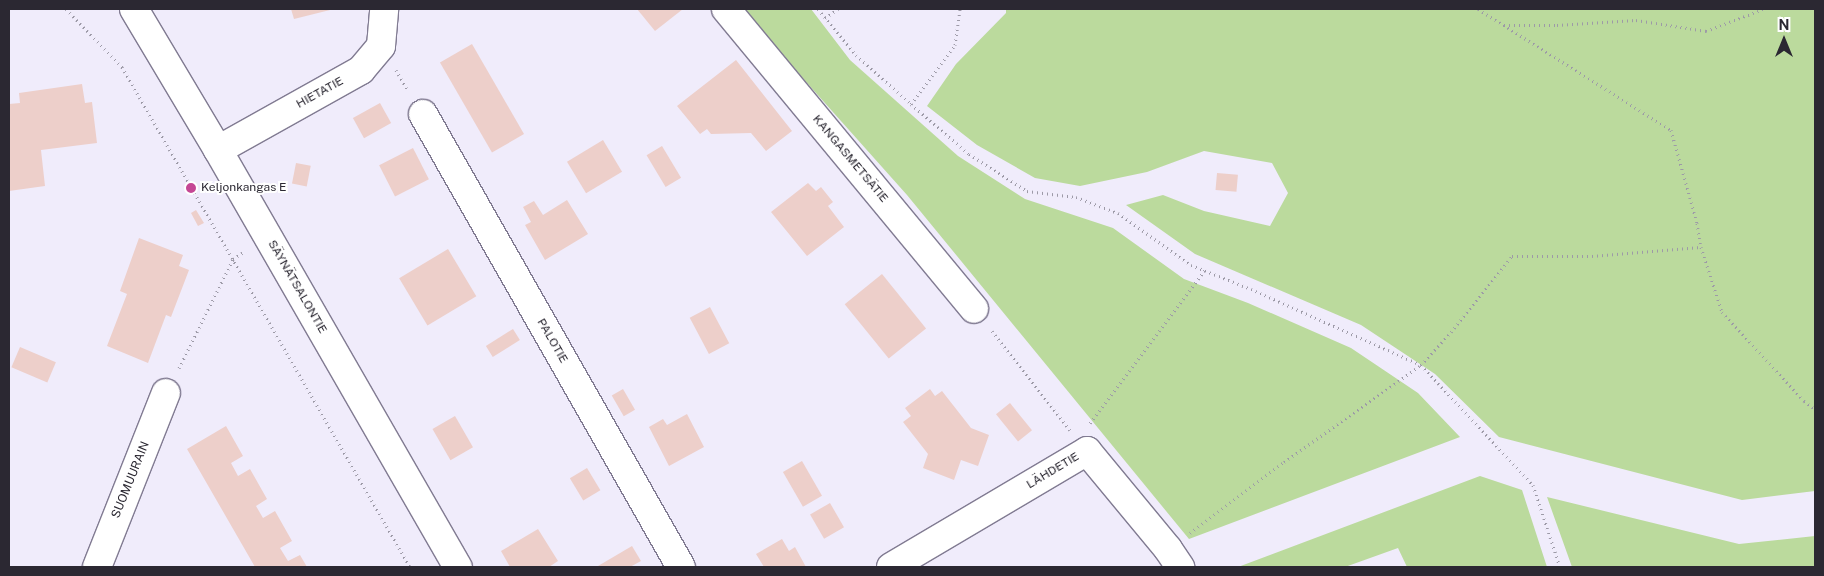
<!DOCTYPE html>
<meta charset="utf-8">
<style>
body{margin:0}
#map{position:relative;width:1824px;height:576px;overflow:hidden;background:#f0ecfb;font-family:"Public Sans",sans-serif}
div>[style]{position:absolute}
.green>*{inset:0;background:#bbda9d}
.building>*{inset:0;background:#edcfca;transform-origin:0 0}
.path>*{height:3px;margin-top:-1.5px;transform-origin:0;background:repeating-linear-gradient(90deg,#9d9aa7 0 1px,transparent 0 5px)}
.roads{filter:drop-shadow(1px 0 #817b92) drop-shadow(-1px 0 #817b92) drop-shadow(0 1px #817b92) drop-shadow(0 -1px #817b92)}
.minor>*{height:28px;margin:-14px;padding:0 14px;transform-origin:14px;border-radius:14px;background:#fff}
.secondary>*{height:28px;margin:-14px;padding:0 14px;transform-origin:14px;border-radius:14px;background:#fff}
.dots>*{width:14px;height:14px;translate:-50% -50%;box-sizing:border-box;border:2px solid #fff;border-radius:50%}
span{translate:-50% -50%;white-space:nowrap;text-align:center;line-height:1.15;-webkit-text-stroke:4px #fff;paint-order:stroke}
.street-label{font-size:12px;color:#2b2832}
.poi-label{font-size:12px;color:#2b2832}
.left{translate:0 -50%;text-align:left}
.frame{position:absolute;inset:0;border:10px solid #2b2832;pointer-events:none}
.north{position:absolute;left:1759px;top:15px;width:50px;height:50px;-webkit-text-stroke:4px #fff;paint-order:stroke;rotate:0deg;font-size:14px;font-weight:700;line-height:20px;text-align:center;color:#2b2832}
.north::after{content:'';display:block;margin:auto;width:18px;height:22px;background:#2b2832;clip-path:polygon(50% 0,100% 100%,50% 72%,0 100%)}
</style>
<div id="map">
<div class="green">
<div style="clip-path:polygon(741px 9px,811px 9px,850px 60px,958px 156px,1025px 199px,1113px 228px,1184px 279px,1248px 303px,1351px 348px,1418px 393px,1460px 437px,1189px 539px,907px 195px)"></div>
<div style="clip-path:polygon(1006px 9px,1815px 9px,1815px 491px,1742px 500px,1499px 437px,1435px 374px,1361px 325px,1195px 254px,1126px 205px,1163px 195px,1204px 211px,1270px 226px,1288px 193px,1272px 163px,1204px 151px,1147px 172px,1080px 186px,1035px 178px,977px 145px,927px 106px,956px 64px,1006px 13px)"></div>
<div style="clip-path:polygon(1480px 476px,1522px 490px,1547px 567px,1407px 567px,1398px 548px,1345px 567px,1238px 567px)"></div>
<div style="clip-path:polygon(1547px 497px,1739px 544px,1815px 536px,1815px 567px,1572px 567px)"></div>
</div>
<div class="building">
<div style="clip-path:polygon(291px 9px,334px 9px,294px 19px)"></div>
<div style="clip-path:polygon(637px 9px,683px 9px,655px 31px)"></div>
<div style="left:472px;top:44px;width:104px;height:37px;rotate:60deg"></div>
<div style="clip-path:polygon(736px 60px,792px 131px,766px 151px,751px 133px,711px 134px,707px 129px,700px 134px,677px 106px)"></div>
<div style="clip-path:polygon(82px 84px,85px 103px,92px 102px,97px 143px,41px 150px,45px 186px,9px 191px,9px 104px,20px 103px,19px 93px)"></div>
<div style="left:380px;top:103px;width:23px;height:31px;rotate:61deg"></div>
<div style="left:603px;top:140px;width:37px;height:42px;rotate:59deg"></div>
<div style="left:662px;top:146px;width:37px;height:18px;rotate:59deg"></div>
<div style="left:413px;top:148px;width:35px;height:38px;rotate:63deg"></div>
<div style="left:296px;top:163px;width:15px;height:21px;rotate:11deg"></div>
<div style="left:1217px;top:173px;width:21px;height:17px;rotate:5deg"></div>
<div style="clip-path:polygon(808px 183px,816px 191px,821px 187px,833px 202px,828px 206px,844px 227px,807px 256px,771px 212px)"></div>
<div style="clip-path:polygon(567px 200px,588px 234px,545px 260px,525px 225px,531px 222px,523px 207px,534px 201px,543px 215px)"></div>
<div style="clip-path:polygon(196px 210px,204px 223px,198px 226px,191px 213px)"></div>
<div style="clip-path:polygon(139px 238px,183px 255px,179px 266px,189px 270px,171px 317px,166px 315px,148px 363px,107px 346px,127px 294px,120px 291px)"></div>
<div style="left:448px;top:249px;width:55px;height:57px;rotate:59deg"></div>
<div style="left:882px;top:274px;width:70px;height:48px;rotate:51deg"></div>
<div style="left:710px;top:307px;width:41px;height:23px;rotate:62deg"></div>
<div style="left:513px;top:329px;width:13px;height:32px;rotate:58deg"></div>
<div style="left:20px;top:347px;width:39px;height:22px;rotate:23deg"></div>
<div style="left:623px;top:389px;width:24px;height:13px;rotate:60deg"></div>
<div style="clip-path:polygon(930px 389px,935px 396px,942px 391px,971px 428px,989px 435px,978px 466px,961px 460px,954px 480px,923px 468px,928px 454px,903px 422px,911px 416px,905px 408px)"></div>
<div style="left:1010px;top:403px;width:35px;height:18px;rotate:51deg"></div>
<div style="clip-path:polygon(687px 414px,704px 447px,669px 466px,649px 427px,663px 419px,667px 425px)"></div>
<div style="left:455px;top:416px;width:36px;height:26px;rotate:60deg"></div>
<div style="clip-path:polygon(226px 426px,243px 456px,231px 463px,238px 476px,250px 469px,267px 499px,256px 506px,263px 518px,275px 511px,292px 541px,280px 548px,288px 561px,300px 555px,307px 567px,255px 567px,187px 449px)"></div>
<div style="left:802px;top:461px;width:40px;height:22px;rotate:60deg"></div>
<div style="left:587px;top:468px;width:26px;height:20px;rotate:59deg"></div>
<div style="left:830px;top:503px;width:28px;height:23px;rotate:60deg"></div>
<div style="clip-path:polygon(538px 529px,558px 561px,549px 567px,510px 567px,501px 551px)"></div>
<div style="clip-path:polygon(782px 539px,789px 551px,795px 547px,806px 567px,764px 567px,756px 554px)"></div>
<div style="clip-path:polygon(632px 546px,641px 561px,630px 567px,599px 567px,598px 566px)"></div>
</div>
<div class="path">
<div style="left:66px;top:9px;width:81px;rotate:46deg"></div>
<div style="left:122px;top:67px;width:577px;rotate:60.06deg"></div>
<div style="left:818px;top:9px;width:60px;rotate:50.4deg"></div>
<div style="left:856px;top:55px;width:74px;rotate:41.7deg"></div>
<div style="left:911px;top:104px;width:77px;rotate:40.8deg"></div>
<div style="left:969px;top:154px;width:69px;rotate:32.5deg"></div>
<div style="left:1027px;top:191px;width:49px;rotate:7deg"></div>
<div style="left:1076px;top:197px;width:45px;rotate:20.9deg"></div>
<div style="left:1118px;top:213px;width:90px;rotate:35.5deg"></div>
<div style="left:1191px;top:265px;width:65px;rotate:21.8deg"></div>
<div style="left:1251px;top:289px;width:186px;rotate:24.1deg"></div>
<div style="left:1421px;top:365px;width:164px;rotate:47deg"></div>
<div style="left:1533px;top:485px;width:86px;rotate:71.8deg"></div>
<div style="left:1478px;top:9px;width:228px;rotate:32.1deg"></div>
<div style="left:1671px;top:130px;width:97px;rotate:74.4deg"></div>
<div style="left:1697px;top:223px;width:24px;rotate:81deg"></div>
<div style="left:1701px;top:247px;width:68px;rotate:72.1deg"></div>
<div style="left:1722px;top:312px;width:121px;rotate:47.3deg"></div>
<div style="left:1804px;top:401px;width:14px;rotate:36deg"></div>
<div style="left:825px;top:18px;width:16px;rotate:-35deg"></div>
<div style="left:1504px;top:25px;width:53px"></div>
<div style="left:1557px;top:25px;width:79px;rotate:-3.6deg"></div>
<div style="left:1636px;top:20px;width:71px;rotate:8.9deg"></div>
<div style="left:1706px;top:31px;width:61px;rotate:-21.1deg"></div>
<div style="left:396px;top:70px;width:24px;rotate:60deg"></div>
<div style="left:911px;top:104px;width:74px;rotate:-53.3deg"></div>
<div style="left:955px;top:45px;width:36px;rotate:-82deg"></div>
<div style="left:992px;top:331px;width:126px;rotate:51.8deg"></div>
<div style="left:179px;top:368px;width:122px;rotate:-63.6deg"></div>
<div style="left:233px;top:259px;width:14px;rotate:-34deg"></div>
<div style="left:1090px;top:423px;width:191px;rotate:-53.1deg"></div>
<div style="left:1190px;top:533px;width:118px;rotate:-37.1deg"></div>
<div style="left:1284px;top:462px;width:168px;rotate:-35.3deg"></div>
<div style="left:1421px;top:365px;width:45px;rotate:-47.7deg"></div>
<div style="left:1451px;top:332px;width:97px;rotate:-51.2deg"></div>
<div style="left:1512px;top:256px;width:80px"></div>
<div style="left:1592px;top:256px;width:109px;rotate:-4.7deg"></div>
</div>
<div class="roads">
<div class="minor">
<div style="left:726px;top:9px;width:389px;rotate:50.4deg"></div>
<div style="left:423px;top:114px;width:521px;rotate:60.34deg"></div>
<div style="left:218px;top:150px;width:164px;rotate:-29.2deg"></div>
<div style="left:361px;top:70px;width:31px;rotate:-50deg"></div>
<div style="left:381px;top:46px;width:37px;rotate:-85deg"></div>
<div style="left:97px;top:567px;width:187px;rotate:-68.4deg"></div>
<div style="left:891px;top:567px;width:228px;rotate:-30.6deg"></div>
<div style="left:1087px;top:451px;width:127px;rotate:50.4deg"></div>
<div style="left:1168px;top:549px;width:22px;rotate:56deg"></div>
</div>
<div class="secondary">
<div style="left:134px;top:9px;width:164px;rotate:59.2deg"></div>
<div style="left:218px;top:150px;width:481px;rotate:60.1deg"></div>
</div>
</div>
<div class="dots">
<div style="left:191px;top:188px;background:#c54795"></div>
</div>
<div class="street-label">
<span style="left:320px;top:93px;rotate:-29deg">HIETATIE</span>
<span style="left:850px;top:159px;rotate:50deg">KANGASMETSÄTIE</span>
<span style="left:297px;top:287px;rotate:60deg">SÄYNÄTSALONTIE</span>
<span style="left:552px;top:341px;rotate:60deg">PALOTIE</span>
<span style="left:1053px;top:471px;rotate:-31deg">LÄHDETIE</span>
<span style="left:131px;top:480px;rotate:-68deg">SUOMUURAIN</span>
</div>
<div class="poi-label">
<span class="left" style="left:201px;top:188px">Keljonkangas E</span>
</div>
<div class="frame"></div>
<div class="north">N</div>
</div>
